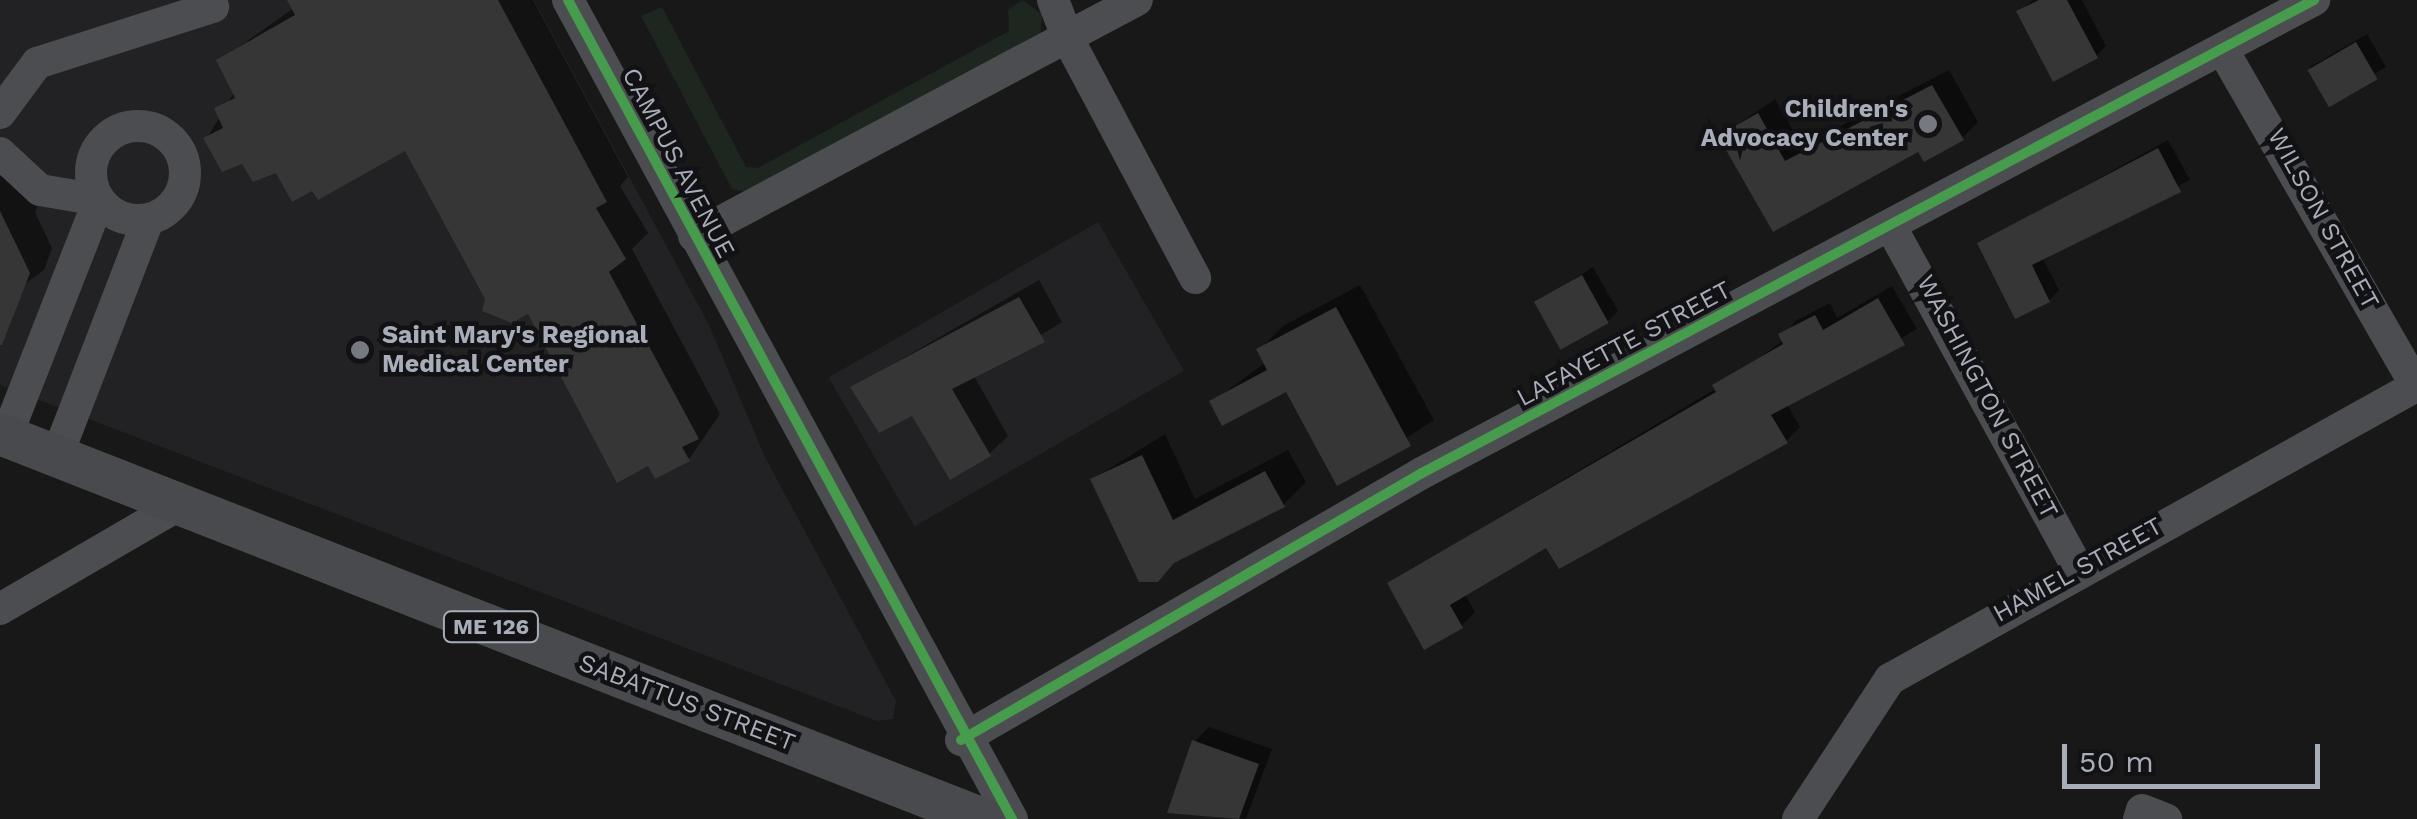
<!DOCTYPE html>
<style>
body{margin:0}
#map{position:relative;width:2417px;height:819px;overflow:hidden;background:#181818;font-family:"Work Sans",sans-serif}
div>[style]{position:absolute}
.built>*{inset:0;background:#222224;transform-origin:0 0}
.green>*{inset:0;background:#1d261f}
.shadow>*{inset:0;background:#0007;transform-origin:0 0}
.building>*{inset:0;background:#363637;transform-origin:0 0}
.minor>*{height:32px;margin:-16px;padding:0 16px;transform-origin:16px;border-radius:16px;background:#4c4d51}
.minor>.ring{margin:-16px;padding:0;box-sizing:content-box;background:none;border:32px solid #4c4d51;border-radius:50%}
.major>*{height:42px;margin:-21px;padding:0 21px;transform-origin:21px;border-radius:21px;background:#494a4d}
.cycleway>*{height:10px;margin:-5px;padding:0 5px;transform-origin:5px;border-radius:5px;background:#469c4c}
.dots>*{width:28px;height:28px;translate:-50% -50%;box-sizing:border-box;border:5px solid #121214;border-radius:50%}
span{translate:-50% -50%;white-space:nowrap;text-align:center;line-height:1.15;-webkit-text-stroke:9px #121214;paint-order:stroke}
.shield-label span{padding:2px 8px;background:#121214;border:2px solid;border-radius:8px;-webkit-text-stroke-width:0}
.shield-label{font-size:22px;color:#a8adba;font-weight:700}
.poi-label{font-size:25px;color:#a8adba;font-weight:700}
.right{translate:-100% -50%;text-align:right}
.left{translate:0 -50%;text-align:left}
.street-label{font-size:25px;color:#a8adba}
.scale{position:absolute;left:2062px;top:744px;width:258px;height:45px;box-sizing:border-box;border:5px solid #a8adba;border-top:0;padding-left:12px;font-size:30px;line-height:35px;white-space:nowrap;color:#a8adba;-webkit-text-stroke:8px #121214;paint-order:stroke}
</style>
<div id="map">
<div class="built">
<div style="clip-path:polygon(0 0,534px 0,709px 325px,765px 457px,896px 701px,893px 719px,877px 721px,0 385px)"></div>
<div style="left:1098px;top:222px;width:172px;height:311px;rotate:60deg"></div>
</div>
<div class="green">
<div style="clip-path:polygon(1022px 0,1042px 14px,1040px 39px,751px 193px,732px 189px,641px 16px,662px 7px,746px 167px,758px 168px,1009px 31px,1008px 10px)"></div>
</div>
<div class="shadow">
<div style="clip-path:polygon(290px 0,533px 0,628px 177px,620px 186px,648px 233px,632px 249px,720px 414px,689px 459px,529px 311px,488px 298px,406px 148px,313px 188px,207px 138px,235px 91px,219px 61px,294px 8px)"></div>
<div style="clip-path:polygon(2082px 0,2106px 46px,2096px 56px,2020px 12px,2033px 0)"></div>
<div style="left:2367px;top:34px;width:38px;height:66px;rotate:60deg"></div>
<div style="clip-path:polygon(1949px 70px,1978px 122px,1962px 138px,1919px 149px,1774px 228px,1721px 136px,1775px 99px,1802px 146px)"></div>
<div style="clip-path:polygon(2168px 140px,2190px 180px,2042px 257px,2059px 290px,2049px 300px,1980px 244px)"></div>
<div style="clip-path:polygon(0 176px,43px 192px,35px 212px,52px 248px,44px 270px,0 302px)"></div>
<div style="clip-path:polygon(1593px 267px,1618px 311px,1608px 321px,1538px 303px)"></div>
<div style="clip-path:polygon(1039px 280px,1062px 322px,974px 376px,1008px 436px,989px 454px,853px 387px)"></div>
<div style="clip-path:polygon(1360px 285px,1434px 420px,1338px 482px,1287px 388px,1212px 402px,1266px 362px,1259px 350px,1283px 326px)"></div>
<div style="clip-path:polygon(1892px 286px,1917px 329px,1787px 404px,1800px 427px,1786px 441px,1547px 545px,1465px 594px,1475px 612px,1461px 626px,1390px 583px,1717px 388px,1784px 340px,1795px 321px,1830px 303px,1837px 318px)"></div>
<div style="clip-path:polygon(1165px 434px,1195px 499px,1288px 450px,1306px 482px,1283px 505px,1177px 559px,1093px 479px)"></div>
<div style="clip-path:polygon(1209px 727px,1272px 749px,1246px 819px,1170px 811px,1194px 742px)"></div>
</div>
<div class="building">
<div style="clip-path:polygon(287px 0,498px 0,607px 202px,596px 208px,626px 259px,609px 272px,699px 439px,682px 447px,690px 461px,655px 479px,648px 466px,617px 483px,528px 314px,512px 323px,482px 311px,485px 299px,405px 151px,318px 200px,312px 191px,292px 202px,276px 173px,253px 182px,242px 164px,222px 172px,203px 138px,223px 128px,214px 108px,235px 98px,216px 60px,295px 15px)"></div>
<div style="clip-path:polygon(2039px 0,2067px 0,2098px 58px,2053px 82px,2016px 11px)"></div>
<div style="left:2356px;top:42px;width:43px;height:56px;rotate:60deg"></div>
<div style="clip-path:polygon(1932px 85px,1964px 140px,1924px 162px,1918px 152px,1773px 232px,1718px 136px,1758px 113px,1785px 161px)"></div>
<div style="clip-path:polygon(2158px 148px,2181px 192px,2032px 265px,2050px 302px,2015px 319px,1977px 243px)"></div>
<div style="clip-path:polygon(0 211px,30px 273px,2px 345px,0 345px)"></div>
<div style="left:1582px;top:275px;width:55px;height:55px;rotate:61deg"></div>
<div style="clip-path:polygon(1019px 297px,1045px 342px,952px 389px,991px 456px,950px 480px,912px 416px,879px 433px,850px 387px)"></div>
<div style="clip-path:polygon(1878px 298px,1905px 345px,1771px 415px,1788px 443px,1559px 569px,1546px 548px,1450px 605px,1463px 628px,1424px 650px,1387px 583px,1716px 392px,1712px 385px,1783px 344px,1778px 334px,1815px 315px,1823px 330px)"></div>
<div style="clip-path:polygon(1336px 307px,1411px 446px,1337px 486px,1286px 392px,1222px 426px,1209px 401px,1267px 370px,1256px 349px)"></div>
<div style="clip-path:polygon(1142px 455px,1173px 520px,1265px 471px,1285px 507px,1174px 563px,1158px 582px,1139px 582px,1090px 479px)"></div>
<div style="clip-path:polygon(1192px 740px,1259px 764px,1239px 819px,1167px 813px)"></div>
</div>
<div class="minor">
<div style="left:568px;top:0;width:932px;rotate:61.54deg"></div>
<div style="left:1053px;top:0;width:40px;rotate:69deg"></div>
<div style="left:1067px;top:37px;width:79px;rotate:-27.9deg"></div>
<div style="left:2224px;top:52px;width:387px;rotate:60.1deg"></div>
<div style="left:0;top:113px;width:62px;rotate:-53.5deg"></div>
<div style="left:37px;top:63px;width:185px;rotate:-17.7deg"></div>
<div class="ring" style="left:91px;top:126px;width:62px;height:62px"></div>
<div style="left:0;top:153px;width:54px;rotate:42.8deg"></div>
<div style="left:40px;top:190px;width:60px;rotate:9.6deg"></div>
<div style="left:99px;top:200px;width:255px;rotate:111.4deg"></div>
<div style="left:1891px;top:227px;width:392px;rotate:61.3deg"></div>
<div style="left:694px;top:236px;width:423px;rotate:-28.1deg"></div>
<div style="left:1067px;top:37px;width:273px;rotate:62deg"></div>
<div style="left:57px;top:456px;width:253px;rotate:-68.9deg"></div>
<div style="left:0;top:609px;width:207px;rotate:-30.2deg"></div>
<div style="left:961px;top:740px;width:533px;rotate:-30.08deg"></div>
<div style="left:1422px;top:473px;width:1010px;rotate:-27.94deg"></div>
<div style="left:1798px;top:819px;width:168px;rotate:-56.7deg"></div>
<div style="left:1890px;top:679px;width:602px;rotate:-29.12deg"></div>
<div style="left:2139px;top:819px;width:9px;rotate:-72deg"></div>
<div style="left:2142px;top:810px;width:26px;rotate:21deg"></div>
</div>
<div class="major">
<div style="left:0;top:434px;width:1056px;rotate:21.39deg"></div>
</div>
<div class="cycleway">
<div style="left:568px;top:0;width:932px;rotate:61.54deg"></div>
<div style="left:961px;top:740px;width:533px;rotate:-30.08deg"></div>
<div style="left:1422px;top:473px;width:1010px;rotate:-27.94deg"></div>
</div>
<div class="dots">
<div style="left:1928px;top:124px;background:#767981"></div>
<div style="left:360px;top:350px;background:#767981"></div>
</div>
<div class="shield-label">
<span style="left:491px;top:627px">ME 126</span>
</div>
<div class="poi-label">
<span class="right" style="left:1908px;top:124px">Children's<br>Advocacy Center</span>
<span class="left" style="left:382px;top:350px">Saint Mary's Regional<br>Medical Center</span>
</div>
<div class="street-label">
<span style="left:678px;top:163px;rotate:62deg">CAMPUS AVENUE</span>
<span style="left:2323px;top:219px;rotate:61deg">WILSON STREET</span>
<span style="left:1624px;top:344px;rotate:-28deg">LAFAYETTE STREET</span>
<span style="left:1987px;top:397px;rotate:62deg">WASHINGTON STREET</span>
<span style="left:2078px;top:570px;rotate:-29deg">HAMEL STREET</span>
<span style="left:687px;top:703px;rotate:21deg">SABATTUS STREET</span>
</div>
<div class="scale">50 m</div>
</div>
